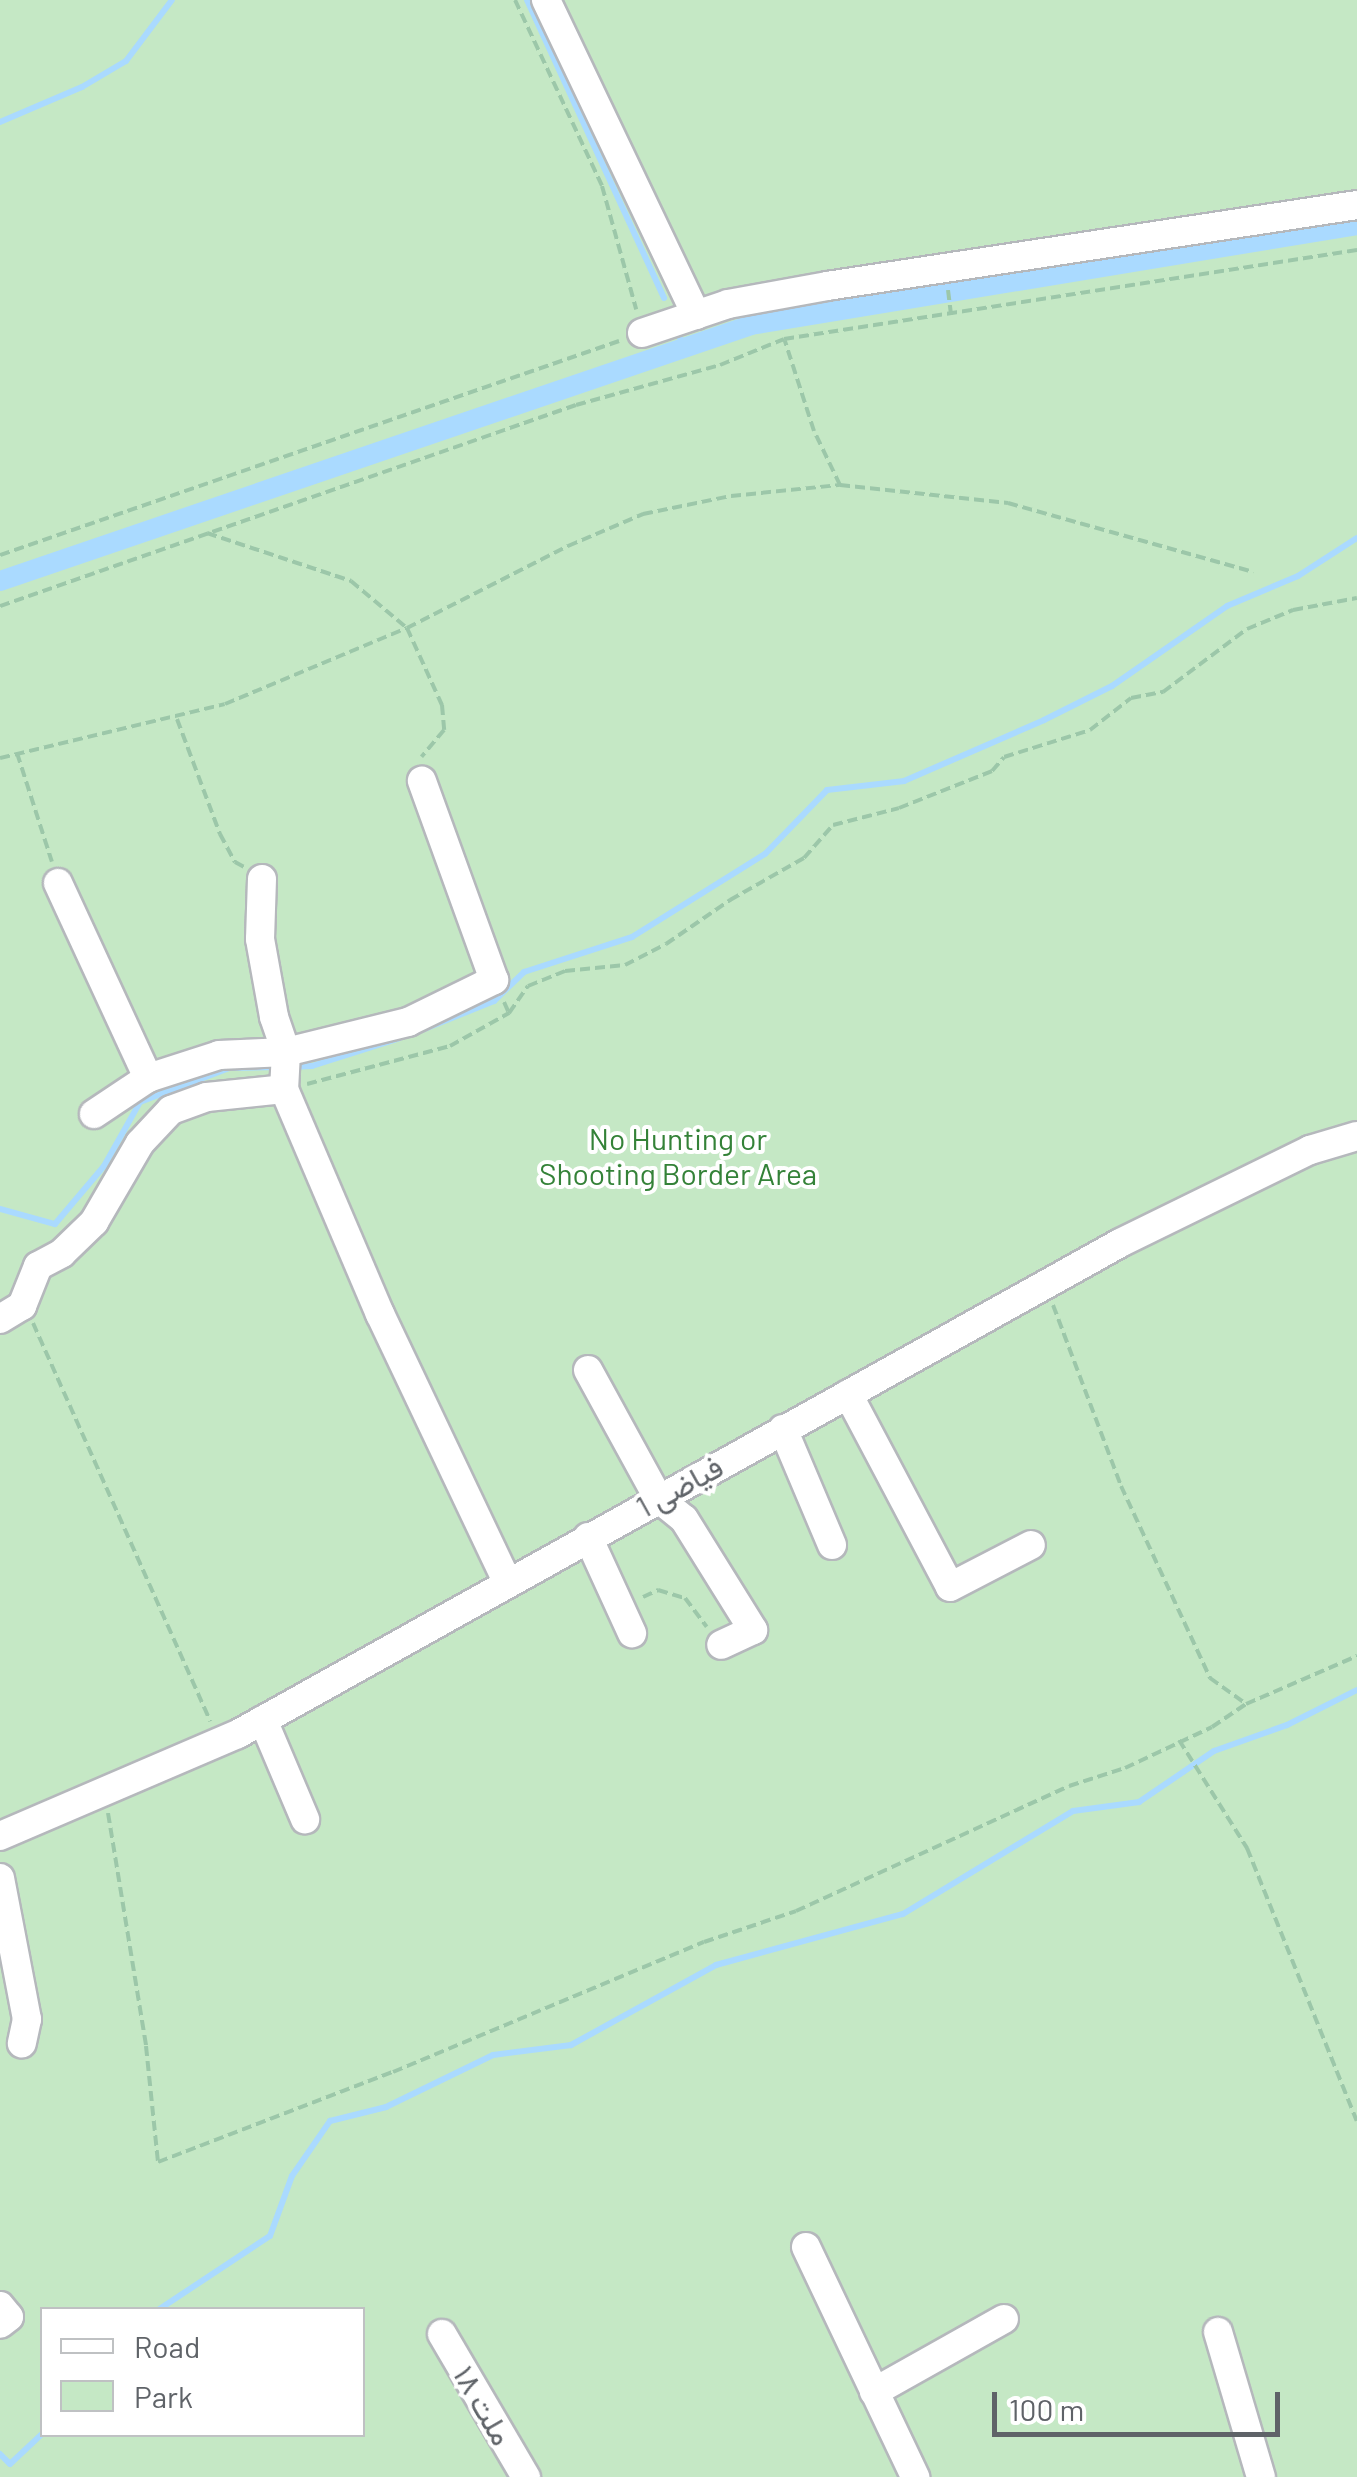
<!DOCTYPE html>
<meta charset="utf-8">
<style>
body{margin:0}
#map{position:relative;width:1357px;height:2477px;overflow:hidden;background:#f1efe8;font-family:Barlow,Vazirmatn,sans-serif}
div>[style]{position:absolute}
.green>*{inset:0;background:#c5e8c5}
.stream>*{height:6px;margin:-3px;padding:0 3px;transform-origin:3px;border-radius:3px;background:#aadaff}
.canal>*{height:20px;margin:-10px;padding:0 10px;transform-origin:10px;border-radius:10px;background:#aadaff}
.path>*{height:4px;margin-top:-2px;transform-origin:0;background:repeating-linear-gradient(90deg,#9cc7a9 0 10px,transparent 0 15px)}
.roads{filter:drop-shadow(2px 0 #b5b8bc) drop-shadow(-2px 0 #b5b8bc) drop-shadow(0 2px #b5b8bc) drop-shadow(0 -2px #b5b8bc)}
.minor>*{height:28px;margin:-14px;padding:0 14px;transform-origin:14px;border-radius:14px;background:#fff}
span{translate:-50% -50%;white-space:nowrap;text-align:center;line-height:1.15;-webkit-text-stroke:8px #fff;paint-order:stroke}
.park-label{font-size:30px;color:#348238}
.street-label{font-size:30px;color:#5f6368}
.legend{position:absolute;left:40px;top:2307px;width:325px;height:130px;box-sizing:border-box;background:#fff;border:2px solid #bfc1c3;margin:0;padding:12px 18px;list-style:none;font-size:30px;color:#5f6368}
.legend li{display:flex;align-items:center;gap:20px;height:50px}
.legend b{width:50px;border:2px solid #bfc1c3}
.scale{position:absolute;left:992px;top:2392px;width:288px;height:45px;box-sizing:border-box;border:5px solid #5f6368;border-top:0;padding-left:12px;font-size:30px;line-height:35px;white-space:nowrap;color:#5f6368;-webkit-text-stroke:8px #fff;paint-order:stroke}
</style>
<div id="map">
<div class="green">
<div style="clip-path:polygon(evenodd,0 0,1357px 0,1357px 2477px,0 2477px,0 0,42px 2310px,362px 2310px,362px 2434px,42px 2434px,42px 2310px)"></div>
</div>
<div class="stream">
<div style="left:527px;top:0;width:328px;rotate:65.3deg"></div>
<div style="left:0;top:122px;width:89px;rotate:-23.1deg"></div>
<div style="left:82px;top:87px;width:51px;rotate:-30.6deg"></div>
<div style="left:126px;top:61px;width:76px;rotate:-53deg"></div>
<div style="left:677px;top:331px;width:15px;rotate:67deg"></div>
<div style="left:417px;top:1032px;width:83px;rotate:-21.9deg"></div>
<div style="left:494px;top:1001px;width:42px;rotate:-44deg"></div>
<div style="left:524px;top:972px;width:114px;rotate:-18deg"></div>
<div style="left:632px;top:937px;width:157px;rotate:-32deg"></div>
<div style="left:765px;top:854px;width:89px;rotate:-45.9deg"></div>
<div style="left:827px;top:790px;width:78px;rotate:-6.7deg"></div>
<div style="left:904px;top:781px;width:153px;rotate:-23.5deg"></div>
<div style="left:1044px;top:720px;width:76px;rotate:-26.6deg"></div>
<div style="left:1112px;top:686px;width:140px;rotate:-34.8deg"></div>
<div style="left:1227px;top:606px;width:77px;rotate:-22.9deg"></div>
<div style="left:1298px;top:576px;width:70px;rotate:-32.8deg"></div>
<div style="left:292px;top:1067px;width:20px;rotate:-3deg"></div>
<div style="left:312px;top:1066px;width:92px;rotate:-17.7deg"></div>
<div style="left:0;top:1209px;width:57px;rotate:15.3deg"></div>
<div style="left:55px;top:1224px;width:76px;rotate:-49.8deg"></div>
<div style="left:104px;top:1166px;width:73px;rotate:-60.6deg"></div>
<div style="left:140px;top:1102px;width:95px;rotate:-20.9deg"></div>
<div style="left:229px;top:1068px;width:51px;rotate:-1.1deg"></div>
<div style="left:158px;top:2310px;width:134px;rotate:-33.5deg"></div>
<div style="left:270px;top:2236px;width:64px;rotate:-69.9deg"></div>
<div style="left:292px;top:2176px;width:67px;rotate:-55.4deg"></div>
<div style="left:330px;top:2121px;width:58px;rotate:-14deg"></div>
<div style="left:386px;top:2107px;width:119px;rotate:-25.9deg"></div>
<div style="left:493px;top:2055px;width:79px;rotate:-7.3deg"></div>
<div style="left:571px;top:2045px;width:166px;rotate:-28.9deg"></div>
<div style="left:716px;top:1965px;width:194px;rotate:-15.3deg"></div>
<div style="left:903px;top:1914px;width:199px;rotate:-31.2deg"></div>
<div style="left:1073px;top:1811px;width:67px;rotate:-7.8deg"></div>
<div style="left:1139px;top:1802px;width:91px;rotate:-34.2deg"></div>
<div style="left:1214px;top:1751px;width:77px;rotate:-19.6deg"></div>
<div style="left:1287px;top:1725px;width:78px;rotate:-26.6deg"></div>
<div style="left:0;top:2454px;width:14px;rotate:45deg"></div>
<div style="left:10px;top:2464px;width:44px;rotate:-43.2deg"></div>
</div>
<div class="canal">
<div style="left:0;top:581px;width:793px;rotate:-18.82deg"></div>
<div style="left:751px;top:325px;width:614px;rotate:-9.37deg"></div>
</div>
<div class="path">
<div style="left:515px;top:0;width:205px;rotate:64.9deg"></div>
<div style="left:602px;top:186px;width:128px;rotate:74.5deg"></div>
<div style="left:948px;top:290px;width:25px;rotate:83deg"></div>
<div style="left:840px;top:485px;width:169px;rotate:6.1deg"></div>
<div style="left:1008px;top:503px;width:255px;rotate:15.7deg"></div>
<div style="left:207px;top:533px;width:152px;rotate:18.4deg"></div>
<div style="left:351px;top:581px;width:73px;rotate:40deg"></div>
<div style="left:407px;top:628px;width:85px;rotate:65.6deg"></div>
<div style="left:442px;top:705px;width:25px;rotate:85deg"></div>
<div style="left:444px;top:730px;width:35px;rotate:130deg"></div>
<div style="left:0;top:555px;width:655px;rotate:-19.07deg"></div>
<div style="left:0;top:606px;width:610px;rotate:-19.24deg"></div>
<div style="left:576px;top:405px;width:149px;rotate:-15.5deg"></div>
<div style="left:720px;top:365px;width:69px;rotate:-22.1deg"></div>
<div style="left:784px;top:339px;width:580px;rotate:-8.83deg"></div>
<div style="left:177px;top:719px;width:123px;rotate:69.5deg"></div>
<div style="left:220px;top:834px;width:32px;rotate:62deg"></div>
<div style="left:235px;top:862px;width:10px;rotate:29deg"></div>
<div style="left:17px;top:753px;width:114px;rotate:72.2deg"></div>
<div style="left:0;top:758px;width:231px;rotate:-13.5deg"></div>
<div style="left:225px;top:704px;width:197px;rotate:-22.7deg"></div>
<div style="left:407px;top:628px;width:181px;rotate:-27deg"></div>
<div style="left:568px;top:546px;width:82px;rotate:-23.1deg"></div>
<div style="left:643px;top:514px;width:90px;rotate:-11.6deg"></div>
<div style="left:731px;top:496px;width:110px;rotate:-5.8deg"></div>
<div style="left:840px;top:485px;width:60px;rotate:-115.7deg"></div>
<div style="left:814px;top:431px;width:95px;rotate:-107.9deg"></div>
<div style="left:504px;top:1002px;width:12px;rotate:66deg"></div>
<div style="left:509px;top:1013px;width:33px;rotate:-55deg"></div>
<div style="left:528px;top:986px;width:40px;rotate:-22deg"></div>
<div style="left:565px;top:971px;width:60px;rotate:-5.7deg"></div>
<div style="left:625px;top:965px;width:46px;rotate:-27.1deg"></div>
<div style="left:666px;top:944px;width:78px;rotate:-34.5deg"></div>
<div style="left:730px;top:900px;width:85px;rotate:-29.6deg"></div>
<div style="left:804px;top:858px;width:44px;rotate:-48.7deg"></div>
<div style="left:833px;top:825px;width:68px;rotate:-14.4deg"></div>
<div style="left:899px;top:808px;width:100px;rotate:-21.7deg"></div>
<div style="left:992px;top:771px;width:18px;rotate:-49deg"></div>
<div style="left:1004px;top:757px;width:90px;rotate:-17.4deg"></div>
<div style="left:1090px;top:730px;width:52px;rotate:-38deg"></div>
<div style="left:1131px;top:698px;width:33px;rotate:-11deg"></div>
<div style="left:1163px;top:692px;width:105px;rotate:-36.9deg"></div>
<div style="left:1247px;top:629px;width:50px;rotate:-22.4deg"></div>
<div style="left:1293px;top:610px;width:65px;rotate:-10.6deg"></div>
<div style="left:307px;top:1084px;width:148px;rotate:-14.9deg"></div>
<div style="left:450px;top:1046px;width:68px;rotate:-29.2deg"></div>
<div style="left:1053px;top:1305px;width:193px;rotate:69.4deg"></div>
<div style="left:1121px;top:1486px;width:212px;rotate:65.1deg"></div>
<div style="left:1210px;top:1678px;width:44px;rotate:35.8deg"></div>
<div style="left:1246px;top:1704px;width:121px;rotate:-23.4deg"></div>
<div style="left:33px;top:1323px;width:436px;rotate:66deg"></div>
<div style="left:643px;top:1597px;width:17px;rotate:-25deg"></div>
<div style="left:658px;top:1590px;width:28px;rotate:17deg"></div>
<div style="left:685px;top:1598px;width:36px;rotate:53deg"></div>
<div style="left:1179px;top:1740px;width:128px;rotate:57.8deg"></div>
<div style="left:1247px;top:1848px;width:294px;rotate:68.1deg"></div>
<div style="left:108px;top:1813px;width:236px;rotate:80.7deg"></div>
<div style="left:146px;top:2046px;width:117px;rotate:84.1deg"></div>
<div style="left:158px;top:2162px;width:252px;rotate:-21deg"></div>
<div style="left:393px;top:2072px;width:337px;rotate:-22.7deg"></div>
<div style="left:704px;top:1942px;width:97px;rotate:-18.6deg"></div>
<div style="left:796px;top:1911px;width:300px;rotate:-24.6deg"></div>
<div style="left:1069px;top:1786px;width:59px;rotate:-17.8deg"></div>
<div style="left:1125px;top:1768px;width:96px;rotate:-25.2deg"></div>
<div style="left:1212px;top:1727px;width:41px;rotate:-34.1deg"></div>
</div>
<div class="roads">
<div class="minor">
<div style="left:546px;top:0;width:349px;rotate:64.5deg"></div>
<div style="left:642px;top:333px;width:91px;rotate:-18.6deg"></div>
<div style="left:728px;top:304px;width:101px;rotate:-10.3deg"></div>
<div style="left:827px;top:286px;width:536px;rotate:-8.69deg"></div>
<div style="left:262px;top:879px;width:60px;rotate:91.9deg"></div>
<div style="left:260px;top:939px;width:79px;rotate:79.8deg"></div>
<div style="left:274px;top:1017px;width:37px;rotate:71deg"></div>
<div style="left:286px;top:1052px;width:37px;rotate:93deg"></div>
<div style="left:284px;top:1089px;width:245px;rotate:66.9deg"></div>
<div style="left:380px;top:1314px;width:296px;rotate:64.6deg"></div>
<div style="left:58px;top:883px;width:215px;rotate:65.2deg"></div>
<div style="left:148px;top:1078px;width:75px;rotate:-17.9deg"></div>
<div style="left:219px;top:1055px;width:67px;rotate:-2.6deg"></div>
<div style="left:286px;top:1052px;width:126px;rotate:-13.8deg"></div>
<div style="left:408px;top:1022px;width:96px;rotate:-26deg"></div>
<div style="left:494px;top:980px;width:212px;rotate:-109.9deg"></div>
<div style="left:94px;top:1114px;width:65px;rotate:-33.7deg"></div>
<div style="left:0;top:1319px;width:26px;rotate:-31deg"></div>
<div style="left:22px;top:1306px;width:43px;rotate:-68.2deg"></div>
<div style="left:38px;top:1266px;width:27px;rotate:-28deg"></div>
<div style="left:62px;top:1253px;width:45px;rotate:-44.1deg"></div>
<div style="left:94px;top:1222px;width:91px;rotate:-59.8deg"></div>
<div style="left:140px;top:1143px;width:45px;rotate:-46.8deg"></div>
<div style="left:171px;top:1110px;width:38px;rotate:-20deg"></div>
<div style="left:207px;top:1097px;width:77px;rotate:-5.9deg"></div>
<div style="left:588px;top:1370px;width:146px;rotate:61.3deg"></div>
<div style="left:658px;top:1498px;width:33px;rotate:39deg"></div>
<div style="left:684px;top:1519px;width:131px;rotate:58.1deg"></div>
<div style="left:753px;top:1630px;width:35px;rotate:155deg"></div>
<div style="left:848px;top:1394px;width:218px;rotate:62.1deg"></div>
<div style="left:950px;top:1587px;width:91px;rotate:-27.4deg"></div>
<div style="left:783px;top:1429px;width:126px;rotate:67.1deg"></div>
<div style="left:588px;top:1537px;width:106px;rotate:65.4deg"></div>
<div style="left:263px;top:1720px;width:108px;rotate:67deg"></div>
<div style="left:0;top:1836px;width:259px;rotate:-23.2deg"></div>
<div style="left:238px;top:1734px;width:1009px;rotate:-29.1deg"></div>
<div style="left:1120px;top:1243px;width:212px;rotate:-26.1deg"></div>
<div style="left:1310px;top:1150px;width:49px;rotate:-16.6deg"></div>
<div style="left:0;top:1878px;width:144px;rotate:79.2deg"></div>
<div style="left:27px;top:2019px;width:25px;rotate:102deg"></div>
<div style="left:806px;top:2247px;width:255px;rotate:64.6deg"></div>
<div style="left:0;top:2306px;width:14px;rotate:51deg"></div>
<div style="left:9px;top:2317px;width:11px;rotate:142deg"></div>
<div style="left:1218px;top:2332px;width:151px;rotate:73.5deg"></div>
<div style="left:442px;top:2334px;width:166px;rotate:59.6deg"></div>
<div style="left:874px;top:2392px;width:149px;rotate:-29.3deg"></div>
</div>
</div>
<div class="park-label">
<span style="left:678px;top:1155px">No Hunting or<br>Shooting Border Area</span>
</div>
<div class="street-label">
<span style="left:679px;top:1486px;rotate:-29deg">فیاضی 1</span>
<span style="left:484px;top:2405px;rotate:60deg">ملت ۱۸</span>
</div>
<ul class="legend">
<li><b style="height:12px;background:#fff"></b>Road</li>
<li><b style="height:28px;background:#c5e8c5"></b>Park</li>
</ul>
<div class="scale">100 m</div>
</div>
